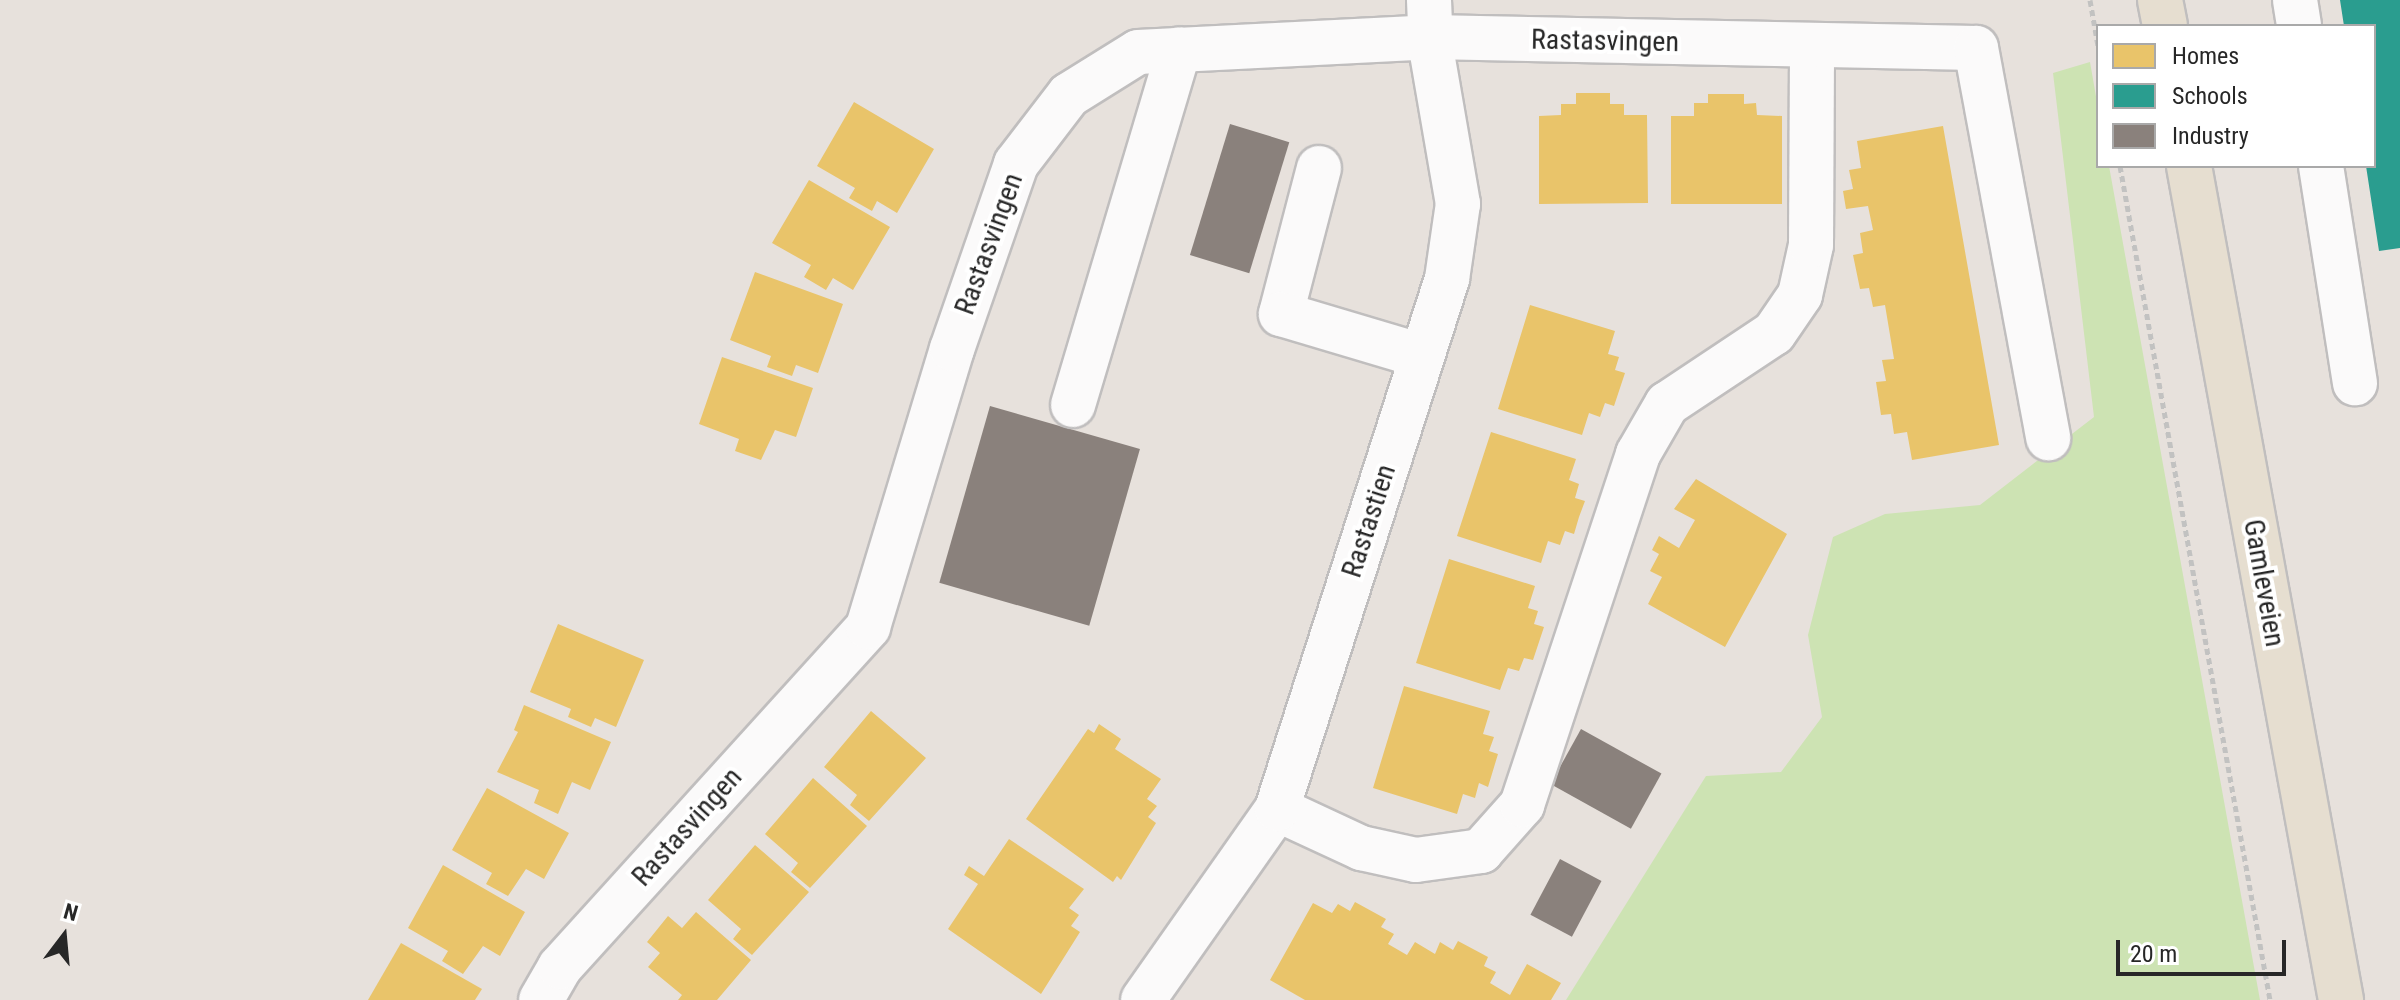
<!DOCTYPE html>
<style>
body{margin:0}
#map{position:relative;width:2400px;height:1000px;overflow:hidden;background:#e7e1dc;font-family:"Roboto Condensed",sans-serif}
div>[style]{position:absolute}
.green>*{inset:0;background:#cde3b3}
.homes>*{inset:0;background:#e9c46a}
.schools>*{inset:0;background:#2a9d8f}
.industry>*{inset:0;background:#8a817c;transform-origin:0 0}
.path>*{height:5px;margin-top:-2.5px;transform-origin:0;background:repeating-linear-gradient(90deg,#c2c2c1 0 6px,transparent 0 10px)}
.roads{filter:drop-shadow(2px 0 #c0bebe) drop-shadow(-2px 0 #c0bebe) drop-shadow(0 2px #c0bebe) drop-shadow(0 -2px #c0bebe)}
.minor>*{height:44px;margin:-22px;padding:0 22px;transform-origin:22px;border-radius:22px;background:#fbfafa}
.major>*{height:44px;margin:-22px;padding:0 22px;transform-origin:22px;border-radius:22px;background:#e6ded0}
span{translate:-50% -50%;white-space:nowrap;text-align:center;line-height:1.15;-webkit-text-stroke:8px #fff;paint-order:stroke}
.street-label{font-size:28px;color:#272727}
.legend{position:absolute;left:2096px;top:24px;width:280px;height:144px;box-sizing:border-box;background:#fff;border:2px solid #a9a9a9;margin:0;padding:10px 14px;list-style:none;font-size:24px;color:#272727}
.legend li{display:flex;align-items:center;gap:16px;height:40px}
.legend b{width:40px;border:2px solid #a9a9a9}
.north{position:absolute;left:24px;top:896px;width:80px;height:80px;-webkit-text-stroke:6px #fff;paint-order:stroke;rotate:16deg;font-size:22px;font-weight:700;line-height:32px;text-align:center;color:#272727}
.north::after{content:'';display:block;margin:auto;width:28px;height:36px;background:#272727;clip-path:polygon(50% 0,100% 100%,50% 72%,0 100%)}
.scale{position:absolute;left:2116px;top:940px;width:170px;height:36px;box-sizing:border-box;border:4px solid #272727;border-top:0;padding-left:10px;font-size:24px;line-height:28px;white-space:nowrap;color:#272727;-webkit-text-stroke:6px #fff;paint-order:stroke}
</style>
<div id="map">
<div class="green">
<div style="clip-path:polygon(2090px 62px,2098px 108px,2098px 166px,2109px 166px,2260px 1000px,1566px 1000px,1706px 776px,1781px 772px,1822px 717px,1808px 635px,1833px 537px,1885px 514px,1980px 505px,2094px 417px,2053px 73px)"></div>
</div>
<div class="homes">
<div style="clip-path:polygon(1576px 93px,1610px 93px,1610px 104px,1624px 104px,1624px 115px,1647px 115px,1648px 203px,1539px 204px,1539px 116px,1561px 115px,1561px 104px,1576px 104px)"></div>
<div style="clip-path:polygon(1708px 94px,1744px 94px,1744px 104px,1756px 103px,1757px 115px,1782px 116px,1782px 204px,1671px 204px,1671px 116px,1694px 116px,1694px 103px,1708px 103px)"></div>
<div style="clip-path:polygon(854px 102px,934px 149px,897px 213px,877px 201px,872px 211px,849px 198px,855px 188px,817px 166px)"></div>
<div style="clip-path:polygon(1943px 126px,1999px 445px,1912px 460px,1907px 432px,1894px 434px,1891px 414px,1881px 415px,1876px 382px,1886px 381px,1882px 360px,1894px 359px,1885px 305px,1873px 307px,1869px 288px,1860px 289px,1853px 255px,1863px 253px,1860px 233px,1873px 230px,1868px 206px,1846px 209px,1843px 191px,1853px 189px,1849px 170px,1861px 168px,1857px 141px)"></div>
<div style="clip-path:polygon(809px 180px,890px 227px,853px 290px,833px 278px,826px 290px,804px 277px,811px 265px,772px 243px)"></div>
<div style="clip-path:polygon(755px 272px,843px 304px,818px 373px,796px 365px,792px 376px,767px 367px,771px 356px,730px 340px)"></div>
<div style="clip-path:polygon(1530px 305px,1615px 331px,1608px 354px,1619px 357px,1615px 370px,1625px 373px,1614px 406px,1605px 403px,1600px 417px,1589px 413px,1582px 435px,1498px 409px)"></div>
<div style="clip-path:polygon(722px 357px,813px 388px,796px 437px,775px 430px,761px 460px,735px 451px,739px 439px,699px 424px)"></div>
<div style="clip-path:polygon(1491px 432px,1576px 459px,1569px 480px,1579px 484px,1575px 498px,1585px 501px,1579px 517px,1574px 534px,1565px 531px,1560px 545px,1548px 541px,1541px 563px,1457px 536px)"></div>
<div style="clip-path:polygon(1696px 479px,1787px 534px,1725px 647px,1648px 604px,1662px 577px,1650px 571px,1659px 554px,1652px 550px,1659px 536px,1679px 548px,1695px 520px,1674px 509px)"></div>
<div style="clip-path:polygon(1449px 559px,1535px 586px,1528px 608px,1538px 611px,1534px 624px,1544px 627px,1533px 660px,1524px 658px,1519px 671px,1508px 668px,1500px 690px,1416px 663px)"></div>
<div style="clip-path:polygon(558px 624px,644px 660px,616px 727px,595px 718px,591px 727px,568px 717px,571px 709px,530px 692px)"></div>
<div style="clip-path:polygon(1404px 686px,1490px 711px,1483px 734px,1494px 737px,1489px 751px,1498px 754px,1488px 787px,1479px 783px,1475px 798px,1463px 794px,1457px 814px,1373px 788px)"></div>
<div style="clip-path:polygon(524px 705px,611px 742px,590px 790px,572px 782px,558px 814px,534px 803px,539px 790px,497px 772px,518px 732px,514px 730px)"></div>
<div style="clip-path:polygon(871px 711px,926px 758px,869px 821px,850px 805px,857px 795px,824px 767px)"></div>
<div style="clip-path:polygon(1099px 724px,1121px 739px,1115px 749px,1161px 779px,1147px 799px,1157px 806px,1148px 817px,1156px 823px,1121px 880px,1117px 876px,1113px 882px,1026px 819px,1088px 729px,1094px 733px)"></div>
<div style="clip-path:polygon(813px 778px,867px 826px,810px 888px,791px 872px,798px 863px,765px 834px)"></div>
<div style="clip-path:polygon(487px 788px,569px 833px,544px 879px,526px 869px,508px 896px,486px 884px,492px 873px,452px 850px)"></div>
<div style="clip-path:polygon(1009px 839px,1084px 889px,1069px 908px,1079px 915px,1071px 926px,1080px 932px,1041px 994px,948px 929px,978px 884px,964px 875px,969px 866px,984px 876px)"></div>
<div style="clip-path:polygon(755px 845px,809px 892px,752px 955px,733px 939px,741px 929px,708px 900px)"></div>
<div style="clip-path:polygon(443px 865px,525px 912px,500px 956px,483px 946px,463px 974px,442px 961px,448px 951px,408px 928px)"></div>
<div style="clip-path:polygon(1355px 902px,1386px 919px,1381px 927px,1394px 934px,1388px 944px,1407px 955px,1415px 942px,1435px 954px,1440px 942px,1453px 950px,1458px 941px,1488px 957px,1484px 966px,1496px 972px,1490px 983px,1510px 995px,1527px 964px,1561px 983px,1551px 1000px,1305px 1000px,1270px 980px,1313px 903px,1332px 913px,1338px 904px,1350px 911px)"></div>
<div style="clip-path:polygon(696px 912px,751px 960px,717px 1000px,678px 1000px,682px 995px,648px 967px,660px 953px,647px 942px,668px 916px,682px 928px)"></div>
<div style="clip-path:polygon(401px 943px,482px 989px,475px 1000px,368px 1000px)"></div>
</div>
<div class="schools">
<div style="clip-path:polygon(2340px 0,2400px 0,2400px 248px,2379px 251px,2366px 166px,2374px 166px,2374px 26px,2344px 26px)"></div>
</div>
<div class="industry">
<div style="left:1230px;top:124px;width:62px;height:137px;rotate:17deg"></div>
<div style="left:990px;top:406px;width:156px;height:184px;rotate:16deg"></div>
<div style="left:1581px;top:729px;width:92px;height:63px;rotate:29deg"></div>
<div style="left:1560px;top:859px;width:47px;height:63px;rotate:28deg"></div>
</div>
<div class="path">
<div style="left:2090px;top:0;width:47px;rotate:80.1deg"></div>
<div style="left:2120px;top:166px;width:847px;rotate:79.8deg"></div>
</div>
<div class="roads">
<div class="minor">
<div style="left:2295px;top:0;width:26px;rotate:81deg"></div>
<div style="left:2321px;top:166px;width:220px;rotate:81.1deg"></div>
<div style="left:1319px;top:168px;width:151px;rotate:104.6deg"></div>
<div style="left:1281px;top:314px;width:147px;rotate:16.6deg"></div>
<div style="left:1073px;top:405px;width:371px;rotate:-73.4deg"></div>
<div style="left:1277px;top:809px;width:93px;rotate:24.9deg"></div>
<div style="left:1361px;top:848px;width:56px;rotate:12.3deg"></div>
<div style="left:1416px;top:860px;width:66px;rotate:-7.9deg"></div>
<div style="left:1481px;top:851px;width:62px;rotate:-48.3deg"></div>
<div style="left:1522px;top:805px;width:370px;rotate:-71.7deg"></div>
<div style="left:1638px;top:454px;width:58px;rotate:-59.9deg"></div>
<div style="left:1667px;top:404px;width:128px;rotate:-33.6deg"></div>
<div style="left:1774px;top:333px;width:46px;rotate:-55.6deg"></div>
<div style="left:1800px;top:295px;width:51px;rotate:-77.6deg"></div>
<div style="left:1811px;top:245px;width:200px;rotate:-89.7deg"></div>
<div style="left:541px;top:1000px;width:38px;rotate:-60deg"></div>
<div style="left:560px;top:967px;width:459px;rotate:-47.8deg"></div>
<div style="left:868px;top:627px;width:290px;rotate:-73.2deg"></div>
<div style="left:952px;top:349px;width:196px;rotate:-70.9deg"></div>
<div style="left:1016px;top:164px;width:87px;rotate:-52.5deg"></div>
<div style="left:1069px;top:95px;width:81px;rotate:-31.9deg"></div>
<div style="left:1138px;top:52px;width:292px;rotate:-2.9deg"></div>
<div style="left:1430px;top:37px;width:546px;rotate:1.15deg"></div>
<div style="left:1976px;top:48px;width:397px;rotate:79.5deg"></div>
<div style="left:1143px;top:1000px;width:233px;rotate:-54.9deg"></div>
<div style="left:1277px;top:809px;width:557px;rotate:-72.22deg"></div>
<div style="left:1447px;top:279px;width:76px;rotate:-81.7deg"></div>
<div style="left:1458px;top:204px;width:158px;rotate:-99.8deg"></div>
<div style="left:1431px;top:48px;width:48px;rotate:-92.4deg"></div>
</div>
<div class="major">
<div style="left:2160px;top:0;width:26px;rotate:79deg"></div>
<div style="left:2189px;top:166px;width:848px;rotate:79.67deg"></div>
</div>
</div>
<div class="street-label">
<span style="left:1605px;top:41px;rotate:1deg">Rastasvingen</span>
<span style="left:989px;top:244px;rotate:-70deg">Rastasvingen</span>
<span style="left:1369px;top:521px;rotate:-72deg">Rastastien</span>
<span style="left:2264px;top:583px;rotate:80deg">Gamleveien</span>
<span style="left:687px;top:827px;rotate:-48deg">Rastasvingen</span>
</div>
<ul class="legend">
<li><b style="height:22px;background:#e9c46a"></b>Homes</li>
<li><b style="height:22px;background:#2a9d8f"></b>Schools</li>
<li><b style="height:22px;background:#8a817c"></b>Industry</li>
</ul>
<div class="north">N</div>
<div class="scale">20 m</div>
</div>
